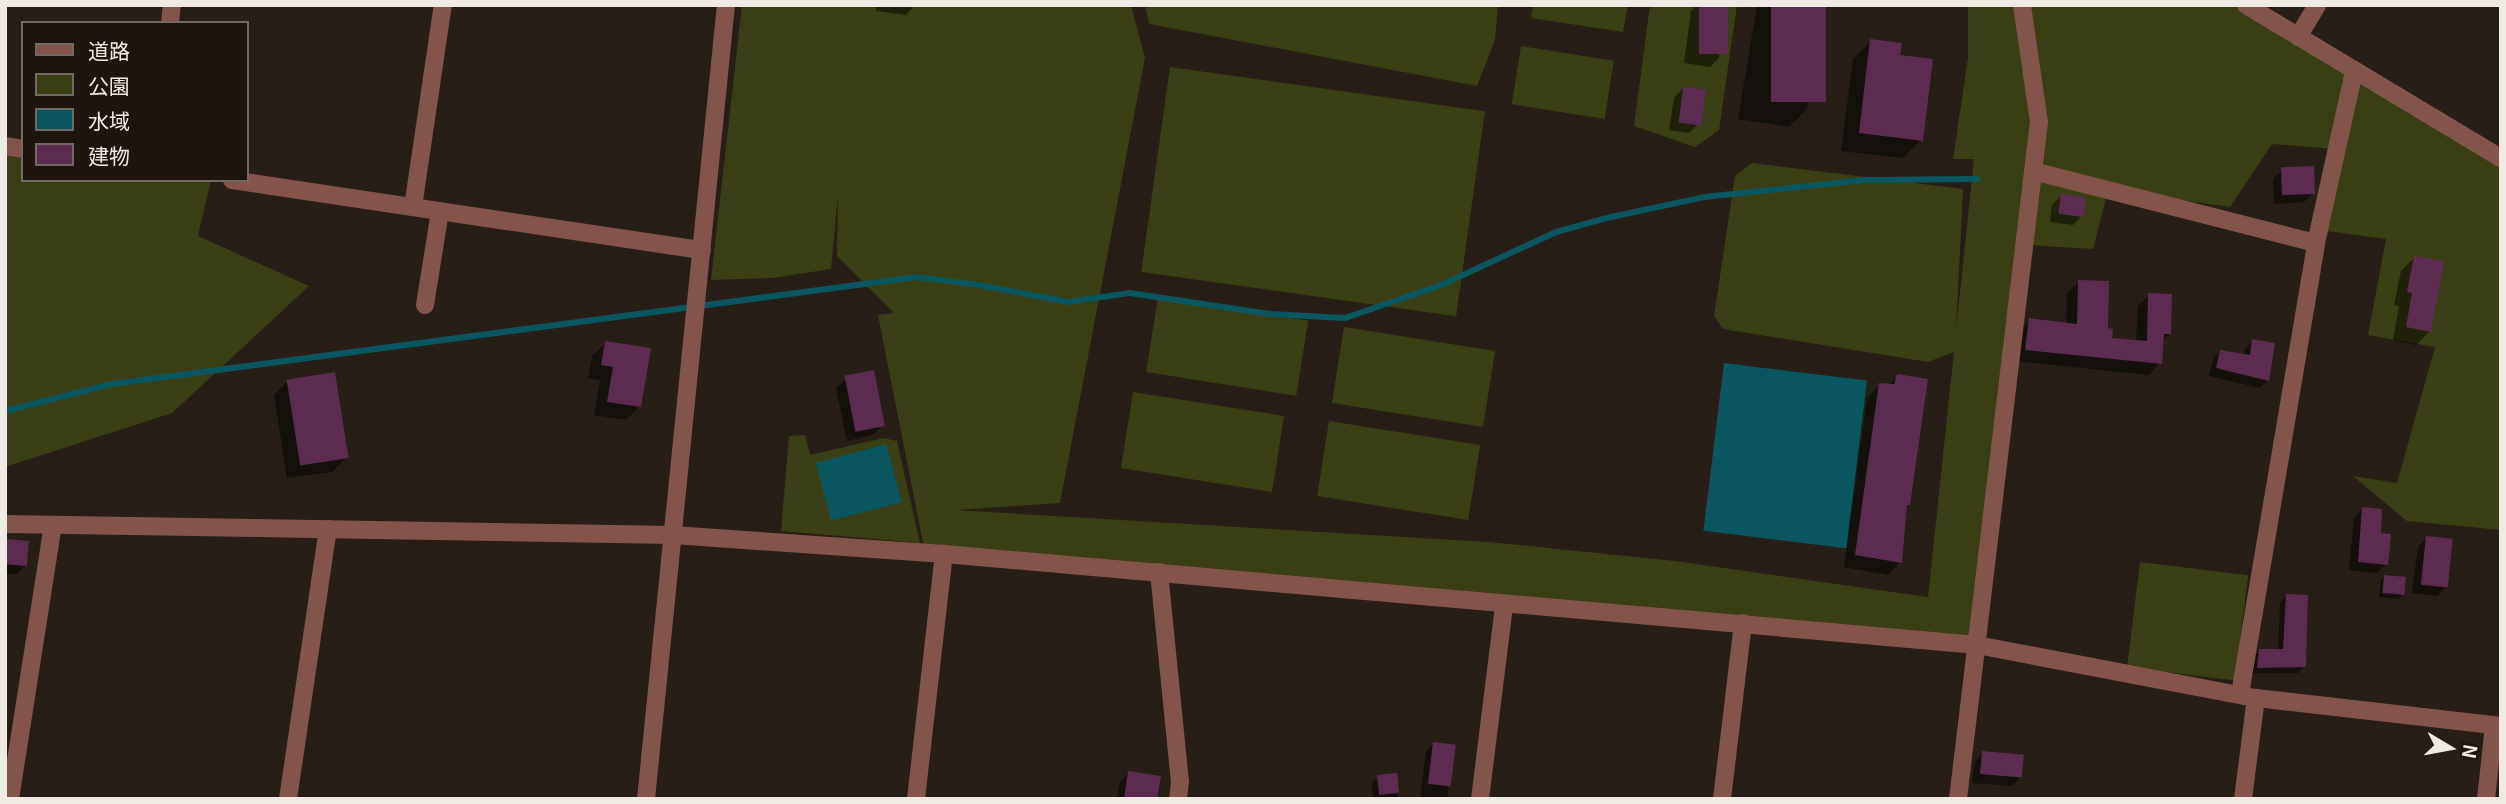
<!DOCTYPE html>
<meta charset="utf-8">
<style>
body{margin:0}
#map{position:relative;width:2506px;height:804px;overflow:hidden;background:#261e17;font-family:Georgia,"Noto Sans JP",serif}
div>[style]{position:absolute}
.green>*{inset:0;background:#3a3e15;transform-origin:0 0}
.water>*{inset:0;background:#0a565f;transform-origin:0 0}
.shadow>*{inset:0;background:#0007}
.stream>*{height:6px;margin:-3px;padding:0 3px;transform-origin:3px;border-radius:3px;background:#0a565f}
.building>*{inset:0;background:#5b2c4f;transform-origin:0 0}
.minor>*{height:18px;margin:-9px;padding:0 9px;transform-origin:9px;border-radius:9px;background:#83544b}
span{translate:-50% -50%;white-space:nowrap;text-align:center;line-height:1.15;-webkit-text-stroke:5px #1d150e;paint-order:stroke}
.frame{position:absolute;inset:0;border:7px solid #f0eae5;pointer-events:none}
.legend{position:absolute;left:21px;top:21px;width:228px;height:161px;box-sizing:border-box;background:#1d150e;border:2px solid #716a64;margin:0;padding:9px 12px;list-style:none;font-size:21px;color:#f0eae5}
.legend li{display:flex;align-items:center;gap:14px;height:35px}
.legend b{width:35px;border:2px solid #716a64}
.north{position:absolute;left:2415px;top:713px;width:70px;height:70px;-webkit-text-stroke:5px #1d150e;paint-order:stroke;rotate:100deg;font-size:19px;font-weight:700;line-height:28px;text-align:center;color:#f0eae5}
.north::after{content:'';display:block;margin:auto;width:24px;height:32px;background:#f0eae5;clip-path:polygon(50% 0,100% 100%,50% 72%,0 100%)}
</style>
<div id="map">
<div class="green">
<div style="clip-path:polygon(742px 5px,1131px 5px,1145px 58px,1060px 503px,955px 510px,1489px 542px,1675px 561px,1928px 597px,1954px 352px,1928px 362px,1723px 329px,1714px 316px,1735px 176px,1752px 163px,1963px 189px,1956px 331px,1974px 159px,1953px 159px,1968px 58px,1968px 5px,2248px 5px,2501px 159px,2501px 530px,2407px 521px,2353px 476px,2397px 483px,2435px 347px,2368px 335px,2386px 239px,2319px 230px,2336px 149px,2272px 144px,2230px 207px,2103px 189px,2107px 194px,2093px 249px,2029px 245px,2035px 167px,1978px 637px,925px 553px,878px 315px,894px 313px,837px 256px,838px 195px,831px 269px,773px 278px,711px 280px)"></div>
<div style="clip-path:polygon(1145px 5px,1498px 5px,1495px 40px,1477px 86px,1149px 24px)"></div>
<div style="clip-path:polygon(1533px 5px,1628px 5px,1623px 32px,1531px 18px)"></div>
<div style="clip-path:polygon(1650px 5px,1737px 5px,1719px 130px,1695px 147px,1634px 126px)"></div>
<div style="left:1521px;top:46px;width:94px;height:59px;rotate:9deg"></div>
<div style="left:1170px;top:67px;width:318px;height:207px;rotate:8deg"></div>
<div style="clip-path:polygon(5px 146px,23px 149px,23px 180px,211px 180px,198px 236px,309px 286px,172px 413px,5px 467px)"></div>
<div style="left:1158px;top:297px;width:152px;height:76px;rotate:9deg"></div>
<div style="left:1344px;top:327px;width:153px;height:77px;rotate:9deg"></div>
<div style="left:1133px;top:392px;width:153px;height:77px;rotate:9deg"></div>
<div style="left:1329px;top:421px;width:153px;height:76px;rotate:9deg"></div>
<div style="clip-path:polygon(805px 435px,810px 455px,883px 438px,897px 441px,920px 543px,781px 531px,789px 436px)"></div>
<div style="left:2140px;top:562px;width:109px;height:106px;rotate:7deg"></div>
</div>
<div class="water">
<div style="left:1724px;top:363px;width:144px;height:169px;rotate:7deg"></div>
<div style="left:886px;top:444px;width:60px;height:73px;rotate:75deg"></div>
</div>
<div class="shadow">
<div style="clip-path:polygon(877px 5px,915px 5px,906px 15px,876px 11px)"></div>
<div style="clip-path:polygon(1697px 5px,1722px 5px,1719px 58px,1710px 67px,1684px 63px,1691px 11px)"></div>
<div style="clip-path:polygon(1757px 5px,1824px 5px,1807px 109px,1789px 127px,1738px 119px)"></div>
<div style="clip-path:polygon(1871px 41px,1898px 56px,1921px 140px,1903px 158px,1841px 151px,1853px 59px)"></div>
<div style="clip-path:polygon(1683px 88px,1698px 124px,1689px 133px,1669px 130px,1674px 98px)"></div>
<div style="clip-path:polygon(2282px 170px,2313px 193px,2304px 202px,2274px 204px,2273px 179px)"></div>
<div style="clip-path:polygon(2061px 196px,2082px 216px,2073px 225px,2050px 222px,2052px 205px)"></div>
<div style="clip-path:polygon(2414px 258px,2430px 331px,2416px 345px,2393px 340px,2399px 306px,2394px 305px,2401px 271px)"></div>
<div style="clip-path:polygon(2079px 282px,2110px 339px,2136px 342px,2138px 306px,2149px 295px,2169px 334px,2162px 341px,2160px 363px,2149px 375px,2015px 361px,2018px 332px,2030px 320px,2066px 325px,2067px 293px)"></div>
<div style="clip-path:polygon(2253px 341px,2268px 380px,2260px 388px,2209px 376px,2213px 359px,2220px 351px,2244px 356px,2245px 349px)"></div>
<div style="clip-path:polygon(606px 343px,640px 406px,626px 420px,594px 415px,600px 380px,588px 378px,592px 356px)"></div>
<div style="clip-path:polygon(1897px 376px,1909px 504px,1904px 508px,1900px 562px,1888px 575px,1844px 567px,1867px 398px,1880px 385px,1888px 386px)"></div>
<div style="clip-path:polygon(846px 379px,883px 425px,874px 434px,847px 441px,836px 388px)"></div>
<div style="clip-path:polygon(288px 381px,346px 458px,332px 472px,287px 478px,274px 395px)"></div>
<div style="clip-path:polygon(2363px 509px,2379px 534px,2386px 564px,2377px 573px,2349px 570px,2354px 518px)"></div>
<div style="clip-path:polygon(2427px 538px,2446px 587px,2437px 596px,2412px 593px,2418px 547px)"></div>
<div style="clip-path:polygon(5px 541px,26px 565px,17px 574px,5px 574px)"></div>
<div style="clip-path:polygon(2385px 576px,2403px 595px,2398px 599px,2379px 597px,2381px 580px)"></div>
<div style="clip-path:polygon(2286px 596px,2304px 667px,2298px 673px,2251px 673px,2253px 658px,2260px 651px,2278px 651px,2280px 603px)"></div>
<div style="clip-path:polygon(1434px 743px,1454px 746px,1447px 799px,1420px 799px,1426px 751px)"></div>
<div style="clip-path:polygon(1983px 753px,2021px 777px,2012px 786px,1972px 783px,1974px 762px)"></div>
<div style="clip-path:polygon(1129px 773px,1155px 799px,1117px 799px,1120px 782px)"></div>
<div style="clip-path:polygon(1395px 775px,1398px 799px,1373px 799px,1372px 783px,1378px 777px)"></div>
</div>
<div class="stream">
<div style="left:5px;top:411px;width:110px;rotate:-14.2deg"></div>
<div style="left:112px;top:384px;width:812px;rotate:-7.57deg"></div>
<div style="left:917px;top:277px;width:63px;rotate:7.4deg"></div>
<div style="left:979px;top:285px;width:91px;rotate:10.8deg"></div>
<div style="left:1068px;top:302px;width:63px;rotate:-8.3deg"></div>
<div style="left:1130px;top:293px;width:141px;rotate:8.6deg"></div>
<div style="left:1269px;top:314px;width:76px;rotate:3deg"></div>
<div style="left:1345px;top:318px;width:102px;rotate:-19deg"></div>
<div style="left:1441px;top:285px;width:127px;rotate:-24.7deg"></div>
<div style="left:1556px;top:232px;width:57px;rotate:-15.3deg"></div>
<div style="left:1611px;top:217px;width:95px;rotate:-12.1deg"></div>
<div style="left:1704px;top:197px;width:164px;rotate:-6deg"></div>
<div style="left:1867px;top:180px;width:110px;rotate:-0.5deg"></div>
</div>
<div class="building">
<div style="left:1699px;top:5px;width:29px;height:49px"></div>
<div style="left:1771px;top:5px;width:55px;height:97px"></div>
<div style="clip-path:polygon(1870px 39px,1902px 43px,1900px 55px,1933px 59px,1923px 141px,1859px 133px)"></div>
<div style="left:1683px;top:87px;width:23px;height:36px;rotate:7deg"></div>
<div style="left:2314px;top:166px;width:28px;height:33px;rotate:88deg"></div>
<div style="left:2061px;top:194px;width:25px;height:20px;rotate:7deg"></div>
<div style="clip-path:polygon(2414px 256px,2444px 261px,2431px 332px,2406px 327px,2412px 293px,2407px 292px)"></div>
<div style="clip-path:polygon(2078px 280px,2109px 281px,2108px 328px,2113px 329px,2112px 338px,2147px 341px,2148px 293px,2172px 294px,2171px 334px,2164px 334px,2162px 364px,2025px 350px,2029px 318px,2077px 324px)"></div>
<div style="clip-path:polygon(2252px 339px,2275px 343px,2269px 381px,2216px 368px,2220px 350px,2250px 355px)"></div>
<div style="clip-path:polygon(605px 341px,651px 348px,641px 407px,607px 402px,613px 367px,601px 365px)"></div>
<div style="left:874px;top:370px;width:57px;height:30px;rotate:79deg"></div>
<div style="left:335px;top:372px;width:87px;height:49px;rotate:81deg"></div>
<div style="clip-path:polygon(1897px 374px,1928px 379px,1910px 505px,1907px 505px,1902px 563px,1855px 555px,1879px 383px,1894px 384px)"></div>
<div style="clip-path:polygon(2362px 507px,2382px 509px,2381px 533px,2391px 534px,2388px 565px,2358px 562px)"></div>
<div style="left:2426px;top:536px;width:27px;height:49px;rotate:6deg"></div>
<div style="left:5px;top:539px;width:24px;height:25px;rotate:5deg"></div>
<div style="left:2384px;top:575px;width:22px;height:18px;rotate:5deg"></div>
<div style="clip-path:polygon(2286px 594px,2308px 595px,2306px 667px,2257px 668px,2259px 649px,2283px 649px)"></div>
<div style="left:1433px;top:742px;width:23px;height:42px;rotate:7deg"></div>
<div style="left:1982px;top:751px;width:42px;height:23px;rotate:5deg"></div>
<div style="clip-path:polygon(1128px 771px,1161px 776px,1157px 799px,1124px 799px)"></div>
<div style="left:1397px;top:773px;width:20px;height:20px;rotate:84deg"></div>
</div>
<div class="minor">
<div style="left:2246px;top:5px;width:297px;rotate:31deg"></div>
<div style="left:170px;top:23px;width:18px;rotate:-84deg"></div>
<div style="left:2298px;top:37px;width:37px;rotate:-59deg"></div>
<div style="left:5px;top:146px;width:18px;rotate:9deg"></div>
<div style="left:2033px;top:171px;width:292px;rotate:14.3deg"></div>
<div style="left:232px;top:180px;width:475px;rotate:8.5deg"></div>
<div style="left:413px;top:207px;width:204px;rotate:-81.6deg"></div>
<div style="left:425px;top:305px;width:95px;rotate:-80.9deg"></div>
<div style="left:5px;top:524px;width:668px;rotate:0.94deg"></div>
<div style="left:673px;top:535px;width:272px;rotate:4deg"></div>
<div style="left:944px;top:554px;width:1037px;rotate:5.03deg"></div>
<div style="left:1977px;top:645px;width:284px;rotate:10.8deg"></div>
<div style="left:2256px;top:698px;width:247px;rotate:6.5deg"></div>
<div style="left:1159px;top:572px;width:210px;rotate:84.3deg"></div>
<div style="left:1180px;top:781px;width:18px;rotate:96deg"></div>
<div style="left:2240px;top:694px;width:457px;rotate:-80.4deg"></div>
<div style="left:2316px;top:243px;width:176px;rotate:-77.5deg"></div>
<div style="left:10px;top:799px;width:277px;rotate:-81.1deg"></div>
<div style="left:288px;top:799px;width:273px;rotate:-81.6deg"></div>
<div style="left:646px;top:799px;width:798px;rotate:-84.25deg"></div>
<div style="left:916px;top:799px;width:247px;rotate:-83.5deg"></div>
<div style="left:1480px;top:799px;width:195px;rotate:-82.9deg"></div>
<div style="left:1722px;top:799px;width:177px;rotate:-83.2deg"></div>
<div style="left:1958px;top:799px;width:682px;rotate:-83.18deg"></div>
<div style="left:2039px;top:122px;width:118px;rotate:-98.3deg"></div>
<div style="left:2243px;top:799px;width:102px;rotate:-82.7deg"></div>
<div style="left:2486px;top:799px;width:74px;rotate:-83.8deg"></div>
</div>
<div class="frame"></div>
<ul class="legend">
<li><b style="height:9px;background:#83544b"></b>道路</li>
<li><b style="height:19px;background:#3a3e15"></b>公園</li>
<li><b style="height:19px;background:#0a565f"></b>水域</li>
<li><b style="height:19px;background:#5b2c4f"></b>建物</li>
</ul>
<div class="north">N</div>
</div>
